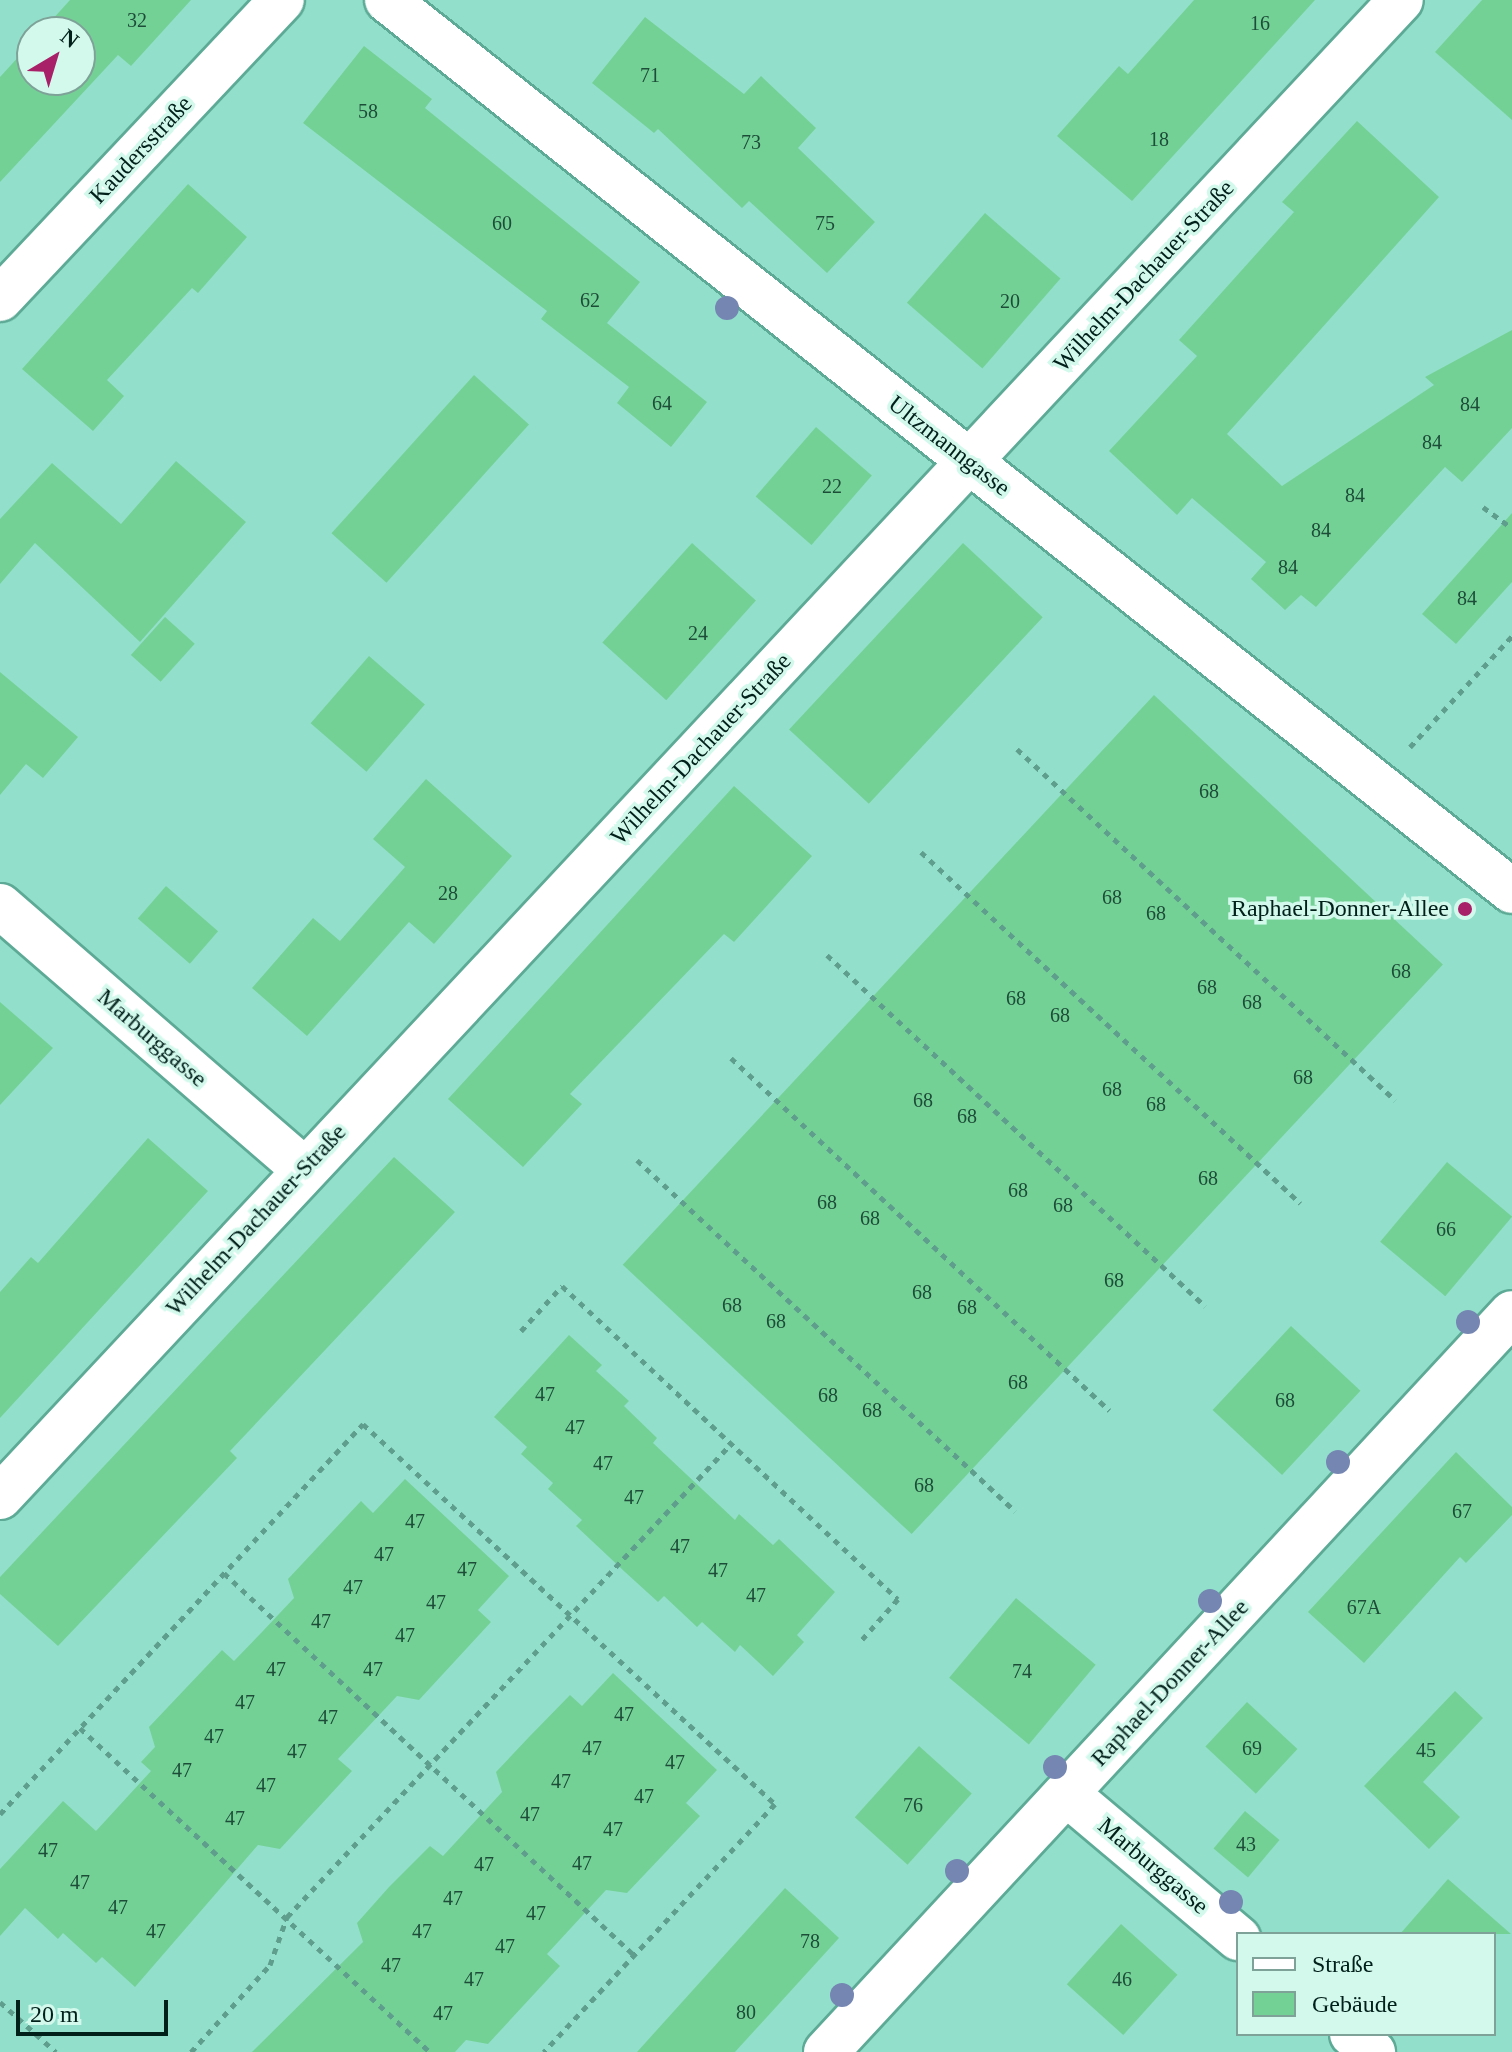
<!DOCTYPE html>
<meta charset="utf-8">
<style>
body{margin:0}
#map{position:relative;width:1512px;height:2052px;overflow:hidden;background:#92e0cb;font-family:Georgia,serif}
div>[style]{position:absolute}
.building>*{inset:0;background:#74d196;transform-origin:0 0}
.path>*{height:5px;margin-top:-2.5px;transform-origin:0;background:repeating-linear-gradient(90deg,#5f9d8d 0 6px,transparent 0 12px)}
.roads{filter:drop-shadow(2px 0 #5daa96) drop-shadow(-2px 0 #5daa96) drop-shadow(0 2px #5daa96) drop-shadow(0 -2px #5daa96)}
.minor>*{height:44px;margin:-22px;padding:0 22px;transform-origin:22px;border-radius:22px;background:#fff}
.trees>*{width:24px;height:24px;margin:-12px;border-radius:50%;background:#7586b3}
.dots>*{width:22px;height:22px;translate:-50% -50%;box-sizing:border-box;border:4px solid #d3f9ed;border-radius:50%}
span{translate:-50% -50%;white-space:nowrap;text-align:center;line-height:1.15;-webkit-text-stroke:7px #d3f9ed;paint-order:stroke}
.number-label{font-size:20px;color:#1d4c38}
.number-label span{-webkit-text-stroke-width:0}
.street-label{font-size:24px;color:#002019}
.poi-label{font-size:24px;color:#002019}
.right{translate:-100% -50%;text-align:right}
.legend{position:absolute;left:1236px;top:1932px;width:260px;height:104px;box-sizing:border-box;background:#d3f9ed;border:2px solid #7fa298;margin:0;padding:10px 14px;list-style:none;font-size:24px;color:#002019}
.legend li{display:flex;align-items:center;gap:16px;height:40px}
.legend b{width:40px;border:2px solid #7fa298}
.north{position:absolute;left:16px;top:16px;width:80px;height:80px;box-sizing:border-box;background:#d3f9ed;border:2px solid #7fa298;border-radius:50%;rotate:38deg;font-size:22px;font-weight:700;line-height:32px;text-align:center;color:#002019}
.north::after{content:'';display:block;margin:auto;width:28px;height:36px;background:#a82067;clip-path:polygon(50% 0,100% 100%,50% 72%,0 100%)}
.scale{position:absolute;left:16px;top:2000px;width:152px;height:36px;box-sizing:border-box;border:4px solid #002019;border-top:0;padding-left:10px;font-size:24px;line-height:28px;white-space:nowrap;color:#002019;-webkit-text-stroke:6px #d3f9ed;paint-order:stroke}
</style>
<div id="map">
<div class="building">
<div style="clip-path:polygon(70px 0,191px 0,131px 66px,118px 55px,0 182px,0 77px,32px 42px,32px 80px,80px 80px,80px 32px,41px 32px)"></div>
<div style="clip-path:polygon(1194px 0,1315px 0,1132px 201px,1057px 136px,1119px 66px,1128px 74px)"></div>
<div style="clip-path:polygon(1482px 0,1512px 0,1512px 120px,1435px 52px)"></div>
<div style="clip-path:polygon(645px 17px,744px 94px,761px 76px,816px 128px,798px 148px,875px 222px,827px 273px,749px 201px,742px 208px,658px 129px,654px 133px,592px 83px)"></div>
<div style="clip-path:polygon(364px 46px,432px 99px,425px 108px,640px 282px,607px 323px,707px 402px,671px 447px,617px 403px,629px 387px,541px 319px,547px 311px,303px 123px)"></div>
<div style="clip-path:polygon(1357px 121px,1439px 197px,1227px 434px,1282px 486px,1434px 385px,1425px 377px,1512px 330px,1512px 428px,1462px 482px,1445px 467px,1316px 607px,1301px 595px,1285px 610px,1251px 579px,1266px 562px,1192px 498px,1177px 515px,1109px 451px,1197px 356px,1179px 340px,1294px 212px,1282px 202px)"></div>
<div style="clip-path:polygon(188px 184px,247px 237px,198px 293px,192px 288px,107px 380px,124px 396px,93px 431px,22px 369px)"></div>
<div style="left:985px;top:213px;width:100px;height:119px;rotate:41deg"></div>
<div style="left:474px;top:375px;width:74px;height:213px;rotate:42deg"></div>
<div style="left:816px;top:427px;width:74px;height:92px;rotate:41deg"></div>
<div style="clip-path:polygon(176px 461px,246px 522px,140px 642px,35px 543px,0 584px,0 519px,52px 463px,121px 524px)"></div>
<div style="clip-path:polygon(1512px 513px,1512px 582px,1456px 644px,1422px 614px)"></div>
<div style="left:692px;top:543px;width:86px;height:134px;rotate:42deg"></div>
<div style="left:963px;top:543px;width:109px;height:255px;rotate:43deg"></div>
<div style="left:165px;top:617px;width:40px;height:51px;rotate:42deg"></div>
<div style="left:369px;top:656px;width:74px;height:89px;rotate:41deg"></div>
<div style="clip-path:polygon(0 672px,78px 737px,43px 778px,26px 764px,0 795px)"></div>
<div style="left:1154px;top:695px;width:395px;height:779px;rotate:43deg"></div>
<div style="clip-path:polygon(426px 779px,512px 856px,434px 944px,409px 922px,307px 1036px,252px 988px,313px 918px,340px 941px,405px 867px,373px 839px)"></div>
<div style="clip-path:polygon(734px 786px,812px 856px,734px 942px,724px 934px,570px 1094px,582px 1104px,523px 1167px,448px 1099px)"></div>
<div style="left:166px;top:886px;width:69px;height:43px;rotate:41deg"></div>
<div style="clip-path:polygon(0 1002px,53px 1048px,0 1105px)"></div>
<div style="clip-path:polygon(148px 1138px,208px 1191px,0 1418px,0 1292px,31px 1257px,38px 1263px)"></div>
<div style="clip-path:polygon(394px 1157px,455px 1212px,230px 1451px,237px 1458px,58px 1646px,0 1594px,0 1577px)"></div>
<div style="left:1447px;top:1162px;width:85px;height:104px;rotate:40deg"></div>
<div style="left:1291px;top:1326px;width:95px;height:115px;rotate:43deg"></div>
<div style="clip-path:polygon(569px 1335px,602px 1365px,596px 1371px,629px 1401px,624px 1406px,657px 1438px,653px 1443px,735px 1520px,739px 1514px,773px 1545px,779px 1539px,835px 1592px,797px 1635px,804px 1642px,773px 1676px,740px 1645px,735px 1652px,702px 1622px,697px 1627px,664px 1596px,658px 1602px,625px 1572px,576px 1526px,582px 1520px,548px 1489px,553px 1483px,521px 1454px,527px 1447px,494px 1417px)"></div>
<div style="clip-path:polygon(1456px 1452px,1512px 1507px,1512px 1515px,1466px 1563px,1460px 1557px,1364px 1663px,1308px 1612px)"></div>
<div style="clip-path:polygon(405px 1479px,509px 1576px,478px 1610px,491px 1622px,419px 1700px,397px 1696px,338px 1759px,352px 1771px,280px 1849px,258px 1845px,135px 1987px,102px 1957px,96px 1963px,63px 1933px,58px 1939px,25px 1908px,0 1936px,0 1869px,63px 1801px,96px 1831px,151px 1771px,141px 1762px,155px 1747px,149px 1727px,222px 1650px,234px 1661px,262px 1632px,294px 1598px,288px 1579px,361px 1501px,373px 1513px)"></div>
<div style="left:1016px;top:1598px;width:104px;height:104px;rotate:40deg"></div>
<div style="clip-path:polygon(613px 1673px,717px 1770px,686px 1803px,700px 1816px,627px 1893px,606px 1890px,547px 1954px,560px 1966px,488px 2044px,466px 2040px,455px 2052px,252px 2052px,363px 1942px,357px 1923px,389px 1887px,430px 1846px,443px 1856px,502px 1792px,496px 1772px,529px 1737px,570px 1695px,582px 1706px)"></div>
<div style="clip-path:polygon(1455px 1691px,1483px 1718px,1423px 1782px,1460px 1817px,1429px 1849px,1364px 1786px)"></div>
<div style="left:1247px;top:1702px;width:69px;height:61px;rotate:43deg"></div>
<div style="left:919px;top:1746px;width:71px;height:96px;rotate:42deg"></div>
<div style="left:1245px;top:1811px;width:45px;height:49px;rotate:40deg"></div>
<div style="clip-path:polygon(1448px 1879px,1511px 1934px,1400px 1934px)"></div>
<div style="clip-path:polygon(785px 1888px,839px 1938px,735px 2052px,637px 2052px)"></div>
<div style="left:1121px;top:1924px;width:76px;height:81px;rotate:42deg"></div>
</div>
<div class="path">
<div style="left:1483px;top:507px;width:36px;rotate:36deg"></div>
<div style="left:1410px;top:747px;width:151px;rotate:-47.4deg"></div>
<div style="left:1017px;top:749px;width:516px;rotate:42.88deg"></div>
<div style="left:921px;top:852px;width:517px;rotate:42.8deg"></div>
<div style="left:827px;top:955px;width:516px;rotate:42.88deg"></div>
<div style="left:731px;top:1058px;width:517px;rotate:42.96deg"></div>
<div style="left:637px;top:1160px;width:516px;rotate:42.88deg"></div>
<div style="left:521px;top:1331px;width:61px;rotate:-47.7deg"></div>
<div style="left:562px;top:1286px;width:459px;rotate:43deg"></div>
<div style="left:898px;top:1599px;width:59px;rotate:131.6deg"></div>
<div style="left:224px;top:1573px;width:560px;rotate:42.98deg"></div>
<div style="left:80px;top:1728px;width:477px;rotate:42.8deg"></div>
<div style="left:0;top:1814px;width:533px;rotate:-47.05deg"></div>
<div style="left:363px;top:1424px;width:560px;rotate:42.69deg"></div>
<div style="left:775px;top:1804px;width:339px;rotate:133deg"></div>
<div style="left:0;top:2002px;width:75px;rotate:41.8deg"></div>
<div style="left:191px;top:2052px;width:118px;rotate:-47.8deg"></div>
<div style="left:270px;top:1965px;width:51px;rotate:-70.5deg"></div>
<div style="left:287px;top:1917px;width:649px;rotate:-46.81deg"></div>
</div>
<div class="roads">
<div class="minor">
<div style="left:387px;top:0;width:1435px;rotate:38.38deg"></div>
<div style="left:0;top:299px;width:411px;rotate:-46.7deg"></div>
<div style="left:0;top:906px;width:402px;rotate:40.9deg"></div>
<div style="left:0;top:1497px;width:2050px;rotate:-46.9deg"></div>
<div style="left:1067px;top:1794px;width:224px;rotate:40.1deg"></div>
<div style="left:1352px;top:2034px;width:28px;rotate:41deg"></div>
<div style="left:826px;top:2052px;width:1008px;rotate:-47.13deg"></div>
</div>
</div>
<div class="trees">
<div style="left:727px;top:308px"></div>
<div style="left:1468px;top:1322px"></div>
<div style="left:1338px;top:1462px"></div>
<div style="left:1210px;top:1601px"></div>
<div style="left:1055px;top:1767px"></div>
<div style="left:957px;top:1871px"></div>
<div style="left:1231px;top:1902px"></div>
<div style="left:842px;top:1995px"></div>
</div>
<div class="dots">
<div style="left:1465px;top:909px;background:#a82067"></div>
</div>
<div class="number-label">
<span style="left:137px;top:20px">32</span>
<span style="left:1260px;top:23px">16</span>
<span style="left:650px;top:75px">71</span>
<span style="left:368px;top:111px">58</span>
<span style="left:1159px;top:139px">18</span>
<span style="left:751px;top:142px">73</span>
<span style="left:502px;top:223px">60</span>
<span style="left:825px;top:223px">75</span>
<span style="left:590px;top:300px">62</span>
<span style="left:1010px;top:301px">20</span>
<span style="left:662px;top:403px">64</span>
<span style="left:1470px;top:404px">84</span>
<span style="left:1432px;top:442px">84</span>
<span style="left:832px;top:486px">22</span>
<span style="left:1355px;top:495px">84</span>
<span style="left:1321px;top:530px">84</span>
<span style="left:1288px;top:567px">84</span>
<span style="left:1467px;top:598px">84</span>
<span style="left:698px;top:633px">24</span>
<span style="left:1209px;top:791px">68</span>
<span style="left:448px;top:893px">28</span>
<span style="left:1112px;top:897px">68</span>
<span style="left:1156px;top:913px">68</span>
<span style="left:1401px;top:971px">68</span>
<span style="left:1207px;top:987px">68</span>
<span style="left:1016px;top:998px">68</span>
<span style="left:1252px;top:1002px">68</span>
<span style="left:1060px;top:1015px">68</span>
<span style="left:1303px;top:1077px">68</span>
<span style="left:1112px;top:1089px">68</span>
<span style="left:923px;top:1100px">68</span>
<span style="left:1156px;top:1104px">68</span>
<span style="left:967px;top:1116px">68</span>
<span style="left:1208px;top:1178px">68</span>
<span style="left:1018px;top:1190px">68</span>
<span style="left:827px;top:1202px">68</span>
<span style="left:1063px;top:1205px">68</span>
<span style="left:870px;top:1218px">68</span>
<span style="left:1446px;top:1229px">66</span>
<span style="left:1114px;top:1280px">68</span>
<span style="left:922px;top:1292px">68</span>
<span style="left:732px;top:1305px">68</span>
<span style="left:967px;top:1307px">68</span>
<span style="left:776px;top:1321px">68</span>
<span style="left:1018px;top:1382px">68</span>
<span style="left:545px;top:1394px">47</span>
<span style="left:828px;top:1395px">68</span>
<span style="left:1285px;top:1400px">68</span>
<span style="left:872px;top:1410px">68</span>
<span style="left:575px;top:1427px">47</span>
<span style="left:603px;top:1463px">47</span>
<span style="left:924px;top:1485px">68</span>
<span style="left:634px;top:1497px">47</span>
<span style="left:1462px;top:1511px">67</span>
<span style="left:415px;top:1521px">47</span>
<span style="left:680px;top:1546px">47</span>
<span style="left:384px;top:1554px">47</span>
<span style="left:467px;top:1569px">47</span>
<span style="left:718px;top:1570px">47</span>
<span style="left:353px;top:1587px">47</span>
<span style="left:756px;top:1595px">47</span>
<span style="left:436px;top:1602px">47</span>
<span style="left:1364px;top:1607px">67A</span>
<span style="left:321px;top:1621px">47</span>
<span style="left:405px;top:1635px">47</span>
<span style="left:276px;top:1669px">47</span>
<span style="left:373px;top:1669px">47</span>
<span style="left:1022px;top:1671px">74</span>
<span style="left:245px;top:1702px">47</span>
<span style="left:624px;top:1714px">47</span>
<span style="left:328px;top:1717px">47</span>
<span style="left:214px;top:1736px">47</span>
<span style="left:592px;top:1748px">47</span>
<span style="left:1252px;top:1748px">69</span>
<span style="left:1426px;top:1750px">45</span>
<span style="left:297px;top:1751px">47</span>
<span style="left:675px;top:1762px">47</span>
<span style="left:182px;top:1770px">47</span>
<span style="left:561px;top:1781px">47</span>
<span style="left:266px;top:1785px">47</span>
<span style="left:644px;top:1796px">47</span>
<span style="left:913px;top:1805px">76</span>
<span style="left:530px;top:1814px">47</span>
<span style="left:235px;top:1818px">47</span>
<span style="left:613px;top:1829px">47</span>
<span style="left:1246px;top:1844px">43</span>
<span style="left:48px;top:1850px">47</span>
<span style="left:582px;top:1863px">47</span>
<span style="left:484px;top:1864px">47</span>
<span style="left:80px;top:1882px">47</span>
<span style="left:453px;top:1898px">47</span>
<span style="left:118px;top:1907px">47</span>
<span style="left:536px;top:1913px">47</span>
<span style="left:156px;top:1931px">47</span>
<span style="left:422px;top:1931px">47</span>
<span style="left:810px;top:1941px">78</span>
<span style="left:505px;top:1946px">47</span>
<span style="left:391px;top:1965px">47</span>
<span style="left:474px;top:1979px">47</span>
<span style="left:1122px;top:1979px">46</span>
<span style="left:746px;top:2012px">80</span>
<span style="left:443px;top:2013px">47</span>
</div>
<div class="street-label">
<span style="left:141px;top:150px;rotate:-47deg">Kaudersstraße</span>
<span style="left:1144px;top:276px;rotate:-47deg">Wilhelm-Dachauer-Straße</span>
<span style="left:949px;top:446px;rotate:38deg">Ultzmanngasse</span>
<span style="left:701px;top:749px;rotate:-47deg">Wilhelm-Dachauer-Straße</span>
<span style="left:152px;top:1038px;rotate:41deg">Marburggasse</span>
<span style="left:256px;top:1220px;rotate:-47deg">Wilhelm-Dachauer-Straße</span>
<span style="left:1170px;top:1683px;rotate:-47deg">Raphael-Donner-Allee</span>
<span style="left:1153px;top:1866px;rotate:40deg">Marburggasse</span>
</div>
<div class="poi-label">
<span class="right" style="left:1449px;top:909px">Raphael-Donner-Allee</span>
</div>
<ul class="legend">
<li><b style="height:10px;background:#fff"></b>Straße</li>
<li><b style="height:22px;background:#74d196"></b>Gebäude</li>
</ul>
<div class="north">N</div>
<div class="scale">20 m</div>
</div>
